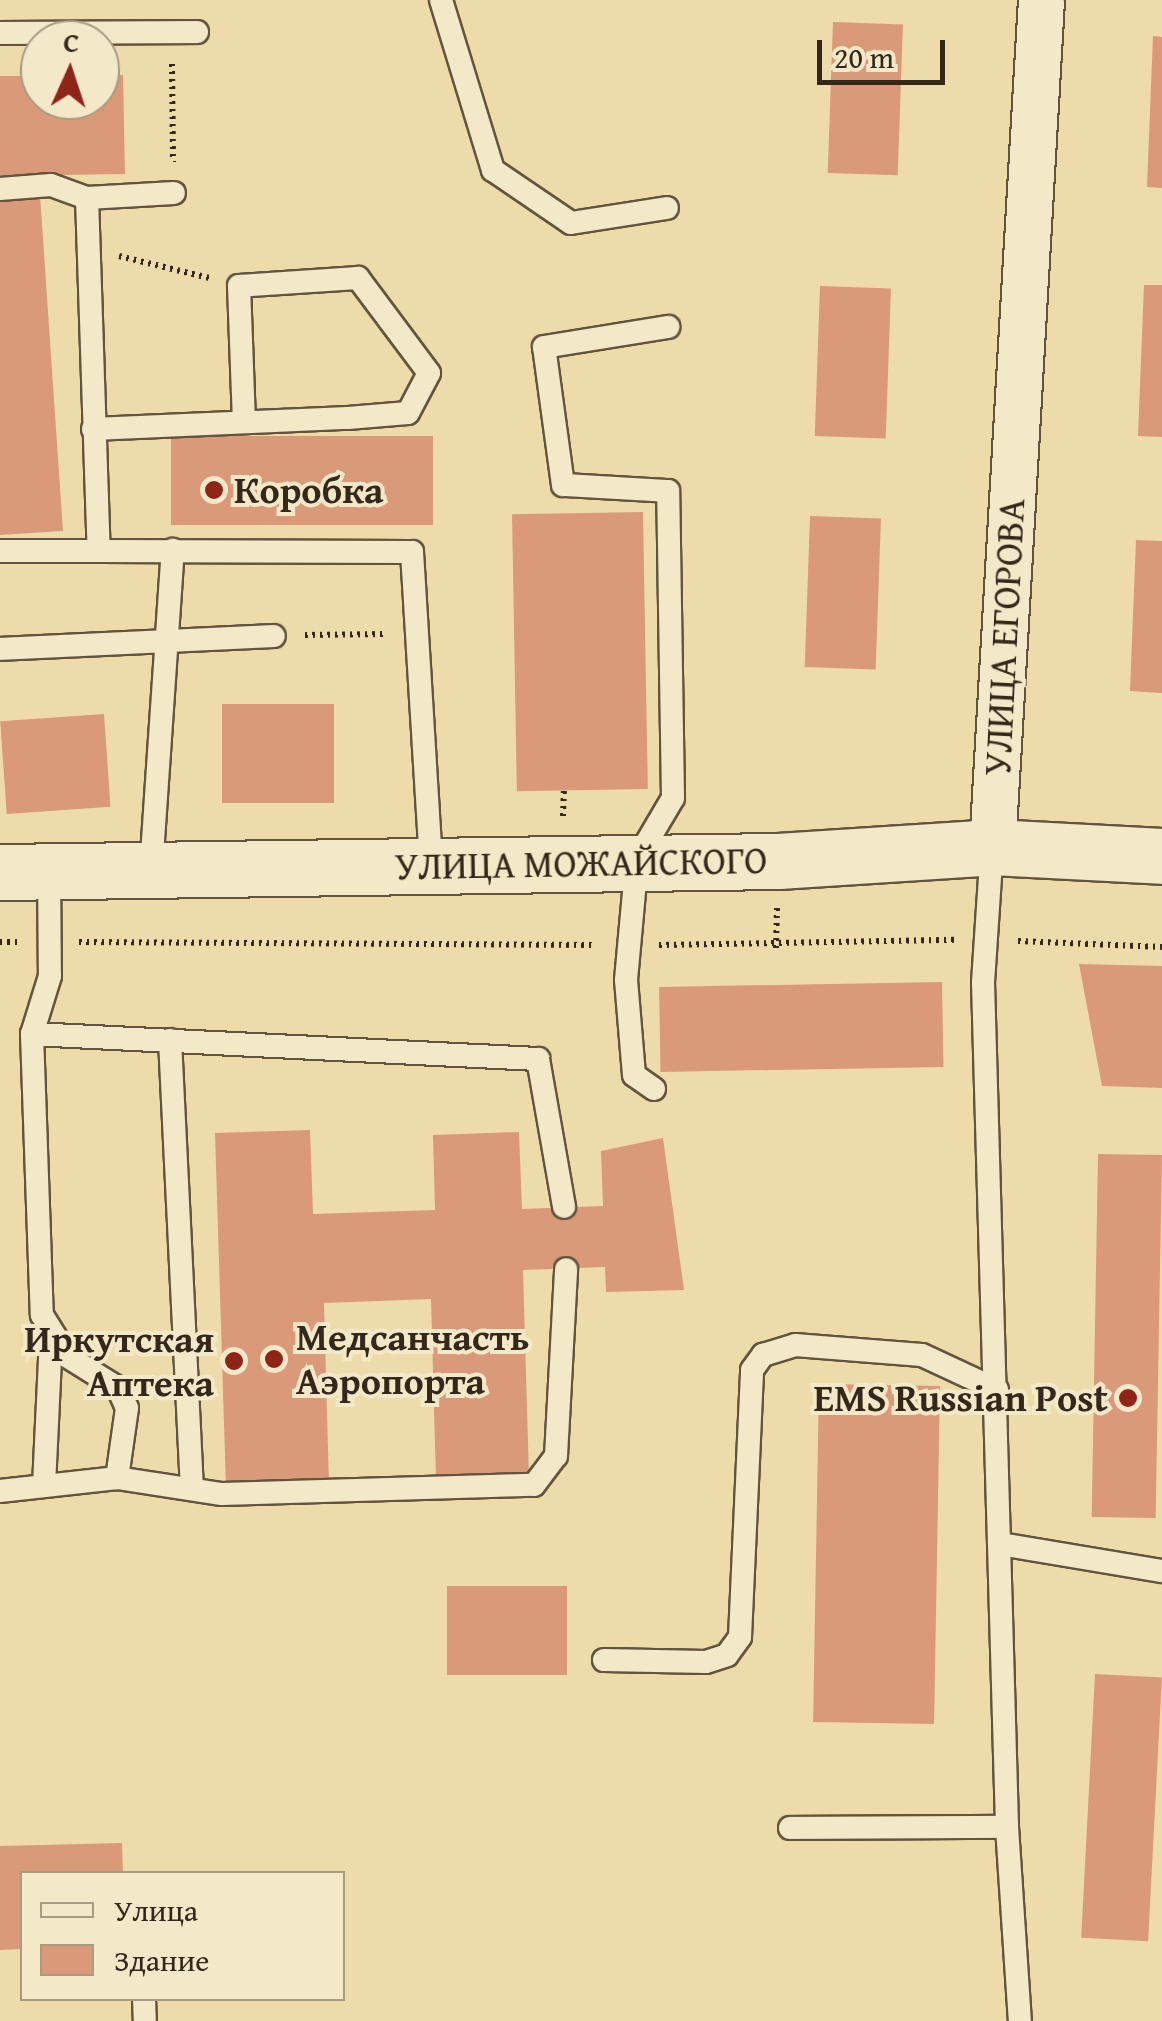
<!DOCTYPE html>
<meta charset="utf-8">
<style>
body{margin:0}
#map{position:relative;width:1162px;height:2021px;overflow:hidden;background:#eddcaa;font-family:"Gentium Book Plus",serif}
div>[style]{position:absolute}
.building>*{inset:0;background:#da9979;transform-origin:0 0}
.path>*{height:6px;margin-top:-3px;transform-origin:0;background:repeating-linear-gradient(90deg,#35271a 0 2.5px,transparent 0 7.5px)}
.roads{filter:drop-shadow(2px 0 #63543e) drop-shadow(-2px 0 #63543e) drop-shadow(0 2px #63543e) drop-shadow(0 -2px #63543e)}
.lane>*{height:22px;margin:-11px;padding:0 11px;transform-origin:11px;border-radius:11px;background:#f3e8c8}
.street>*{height:45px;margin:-22.5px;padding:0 22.5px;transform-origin:22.5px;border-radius:22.5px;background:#f3e8c8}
.secondary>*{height:55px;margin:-27.5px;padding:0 27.5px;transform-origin:27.5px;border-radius:27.5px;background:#f3e8c8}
.dots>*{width:28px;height:28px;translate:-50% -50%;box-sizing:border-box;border:5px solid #f3e8c8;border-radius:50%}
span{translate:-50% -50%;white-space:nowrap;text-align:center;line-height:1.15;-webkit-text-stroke:8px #f3e8c8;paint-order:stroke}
.poi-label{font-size:38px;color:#35271a;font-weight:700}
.left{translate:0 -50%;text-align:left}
.right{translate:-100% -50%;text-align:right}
.street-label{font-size:38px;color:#35271a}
.legend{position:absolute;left:20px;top:1871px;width:325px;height:130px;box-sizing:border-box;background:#f3e8c8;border:2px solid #a79b82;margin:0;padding:12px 18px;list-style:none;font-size:30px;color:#35271a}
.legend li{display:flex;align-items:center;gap:20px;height:50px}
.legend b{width:50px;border:2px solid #a79b82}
.north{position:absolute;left:20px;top:20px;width:100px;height:100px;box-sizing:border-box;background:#f3e8c8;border:2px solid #a79b82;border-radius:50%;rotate:3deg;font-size:28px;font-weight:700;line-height:40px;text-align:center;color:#35271a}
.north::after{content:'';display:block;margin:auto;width:35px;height:45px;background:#8f2418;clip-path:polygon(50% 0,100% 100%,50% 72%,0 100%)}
.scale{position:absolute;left:817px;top:40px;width:128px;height:45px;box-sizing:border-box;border:5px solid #35271a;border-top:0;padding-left:12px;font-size:30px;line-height:35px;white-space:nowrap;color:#35271a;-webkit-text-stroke:8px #f3e8c8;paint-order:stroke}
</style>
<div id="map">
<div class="building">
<div style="left:833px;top:22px;width:70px;height:151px;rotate:2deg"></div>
<div style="clip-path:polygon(1153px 36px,1162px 37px,1162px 188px,1147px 187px)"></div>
<div style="clip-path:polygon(100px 75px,123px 75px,125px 174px,0 176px,0 76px,40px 76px,40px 100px,100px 100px)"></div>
<div style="clip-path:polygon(40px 195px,63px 531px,0 535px,0 198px)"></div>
<div style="clip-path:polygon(1144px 285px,1162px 285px,1162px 437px,1138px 436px)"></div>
<div style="left:820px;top:286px;width:71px;height:150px;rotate:2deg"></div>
<div style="left:171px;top:436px;width:262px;height:89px"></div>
<div style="left:643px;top:512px;width:277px;height:131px;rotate:89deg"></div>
<div style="left:810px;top:516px;width:71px;height:151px;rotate:2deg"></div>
<div style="clip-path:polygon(1136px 540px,1162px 541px,1162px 693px,1130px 691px)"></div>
<div style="left:222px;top:704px;width:112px;height:99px"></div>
<div style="left:104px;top:714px;width:93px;height:104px;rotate:86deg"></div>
<div style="clip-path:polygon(1079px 964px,1162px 966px,1162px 1088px,1102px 1086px)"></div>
<div style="left:942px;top:982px;width:85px;height:283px;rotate:89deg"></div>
<div style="clip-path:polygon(310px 1130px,313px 1214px,435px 1210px,433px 1135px,519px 1132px,522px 1209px,603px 1206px,601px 1151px,663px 1138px,684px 1290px,606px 1292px,605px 1267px,523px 1270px,529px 1477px,436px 1480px,431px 1299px,324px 1303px,329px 1485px,226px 1488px,215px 1133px)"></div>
<div style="left:1098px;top:1154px;width:64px;height:363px;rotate:1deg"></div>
<div style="left:819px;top:1384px;width:121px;height:338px;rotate:1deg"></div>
<div style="left:447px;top:1586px;width:120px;height:89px"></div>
<div style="left:1095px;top:1674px;width:67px;height:264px;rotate:3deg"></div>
<div style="clip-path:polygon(122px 1843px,123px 1874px,22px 1874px,22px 1949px,0 1950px,0 1846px)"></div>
</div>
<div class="path">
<div style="left:172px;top:64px;width:98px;rotate:89.4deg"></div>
<div style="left:119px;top:256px;width:93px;rotate:13.7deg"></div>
<div style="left:305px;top:635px;width:82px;rotate:-0.7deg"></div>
<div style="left:563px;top:816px;width:26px;rotate:-88deg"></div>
<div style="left:1018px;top:941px;width:144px;rotate:2.4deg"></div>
<div style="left:0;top:942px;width:21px"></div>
<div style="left:79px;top:942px;width:517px;rotate:0.33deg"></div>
<div style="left:659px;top:945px;width:297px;rotate:-1deg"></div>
<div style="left:776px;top:948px;width:41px;rotate:-88.6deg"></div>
</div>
<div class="roads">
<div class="lane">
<div style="left:441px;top:0;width:178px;rotate:73deg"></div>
<div style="left:493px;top:170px;width:94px;rotate:34.2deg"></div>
<div style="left:571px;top:223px;width:97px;rotate:-8.9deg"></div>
<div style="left:0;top:33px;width:197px;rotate:-0.3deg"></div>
<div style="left:0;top:189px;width:51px;rotate:-4.5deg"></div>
<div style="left:51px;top:185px;width:38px;rotate:20deg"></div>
<div style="left:87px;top:198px;width:87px;rotate:-3.3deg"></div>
<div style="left:87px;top:198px;width:353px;rotate:88.1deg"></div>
<div style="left:99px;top:551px;width:313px;rotate:0.2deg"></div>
<div style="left:412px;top:552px;width:314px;rotate:86.5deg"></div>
<div style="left:93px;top:429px;width:255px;rotate:-2.5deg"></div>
<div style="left:348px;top:418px;width:60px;rotate:-4.8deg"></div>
<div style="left:408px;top:413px;width:45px;rotate:-62.3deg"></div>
<div style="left:429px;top:373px;width:119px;rotate:-126.8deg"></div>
<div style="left:358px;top:278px;width:119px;rotate:176.2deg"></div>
<div style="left:239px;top:286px;width:136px;rotate:87.9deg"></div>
<div style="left:0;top:551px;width:99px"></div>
<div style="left:0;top:649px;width:274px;rotate:-2.7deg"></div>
<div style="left:992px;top:847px;width:135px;rotate:93.8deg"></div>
<div style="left:983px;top:982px;width:845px;rotate:88.37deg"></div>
<div style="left:1007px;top:1827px;width:194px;rotate:86.2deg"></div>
<div style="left:151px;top:870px;width:321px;rotate:-86.1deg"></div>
<div style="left:49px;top:871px;width:105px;rotate:89.5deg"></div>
<div style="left:50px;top:976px;width:61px;rotate:107.2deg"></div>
<div style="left:32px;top:1034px;width:281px;rotate:88deg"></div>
<div style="left:42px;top:1315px;width:49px;rotate:58.2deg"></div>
<div style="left:68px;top:1357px;width:59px;rotate:31.8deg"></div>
<div style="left:118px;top:1388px;width:22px;rotate:66deg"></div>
<div style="left:127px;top:1408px;width:71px;rotate:98.1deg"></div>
<div style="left:117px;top:1478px;width:106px;rotate:8.7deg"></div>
<div style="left:222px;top:1494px;width:312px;rotate:-1.7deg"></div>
<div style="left:534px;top:1485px;width:36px;rotate:-53deg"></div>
<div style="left:556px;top:1456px;width:187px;rotate:-86.9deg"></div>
<div style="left:32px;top:1034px;width:507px;rotate:2.83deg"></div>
<div style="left:538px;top:1059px;width:150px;rotate:80deg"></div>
<div style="left:170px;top:1040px;width:448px;rotate:87.2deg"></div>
<div style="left:654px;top:1089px;width:24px;rotate:-145deg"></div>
<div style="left:634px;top:1075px;width:95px;rotate:-94.8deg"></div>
<div style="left:626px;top:980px;width:121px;rotate:-84.8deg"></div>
<div style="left:637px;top:859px;width:71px;rotate:-59.5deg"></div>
<div style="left:673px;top:798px;width:307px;rotate:-90.9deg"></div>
<div style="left:668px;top:491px;width:105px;rotate:-176.7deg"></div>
<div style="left:563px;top:485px;width:139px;rotate:-97.8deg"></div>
<div style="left:544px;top:347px;width:126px;rotate:-9.2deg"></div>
<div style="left:44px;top:1486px;width:147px;rotate:-87.3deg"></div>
<div style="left:0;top:1491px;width:118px;rotate:-6.3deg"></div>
<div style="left:1000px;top:1544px;width:164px;rotate:9.5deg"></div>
<div style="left:604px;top:1660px;width:102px;rotate:1.1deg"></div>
<div style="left:706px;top:1662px;width:22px;rotate:-18deg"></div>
<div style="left:727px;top:1655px;width:22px;rotate:-54deg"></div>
<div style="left:740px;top:1637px;width:267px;rotate:-87.4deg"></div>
<div style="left:752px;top:1370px;width:19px;rotate:-54deg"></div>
<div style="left:763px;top:1355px;width:34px;rotate:-17deg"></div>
<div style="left:795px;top:1345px;width:127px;rotate:4.5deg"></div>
<div style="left:922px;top:1355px;width:83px;rotate:25deg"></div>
<div style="left:790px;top:1828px;width:217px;rotate:-0.3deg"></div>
<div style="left:144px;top:1998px;width:23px;rotate:88deg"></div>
</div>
<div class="street">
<div style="left:992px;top:847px;width:848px;rotate:-86.69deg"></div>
</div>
<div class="secondary">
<div style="left:0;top:872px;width:778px;rotate:-0.81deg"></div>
<div style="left:778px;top:861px;width:214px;rotate:-3.7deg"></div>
<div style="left:992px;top:847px;width:170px;rotate:3deg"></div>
</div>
</div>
<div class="dots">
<div style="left:214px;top:490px;background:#8f2418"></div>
<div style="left:274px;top:1359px;background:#8f2418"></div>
<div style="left:234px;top:1361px;background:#8f2418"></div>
<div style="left:1128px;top:1398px;background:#8f2418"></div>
</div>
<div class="poi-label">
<span class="left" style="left:234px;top:490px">Коробка</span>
<span class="left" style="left:296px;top:1359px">Медсанчасть<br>Аэропорта</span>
<span class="right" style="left:214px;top:1361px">Иркутская<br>Аптека</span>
<span class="right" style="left:1108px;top:1398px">EMS Russian Рost</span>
</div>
<div class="street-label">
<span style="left:1004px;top:637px;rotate:-87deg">УЛИЦА ЕГОРОВА</span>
<span style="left:581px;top:863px;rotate:-1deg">УЛИЦА МОЖАЙСКОГО</span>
</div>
<ul class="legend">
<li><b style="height:12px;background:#f3e8c8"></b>Улица</li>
<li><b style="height:28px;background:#da9979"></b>Здание</li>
</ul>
<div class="north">С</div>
<div class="scale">20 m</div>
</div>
